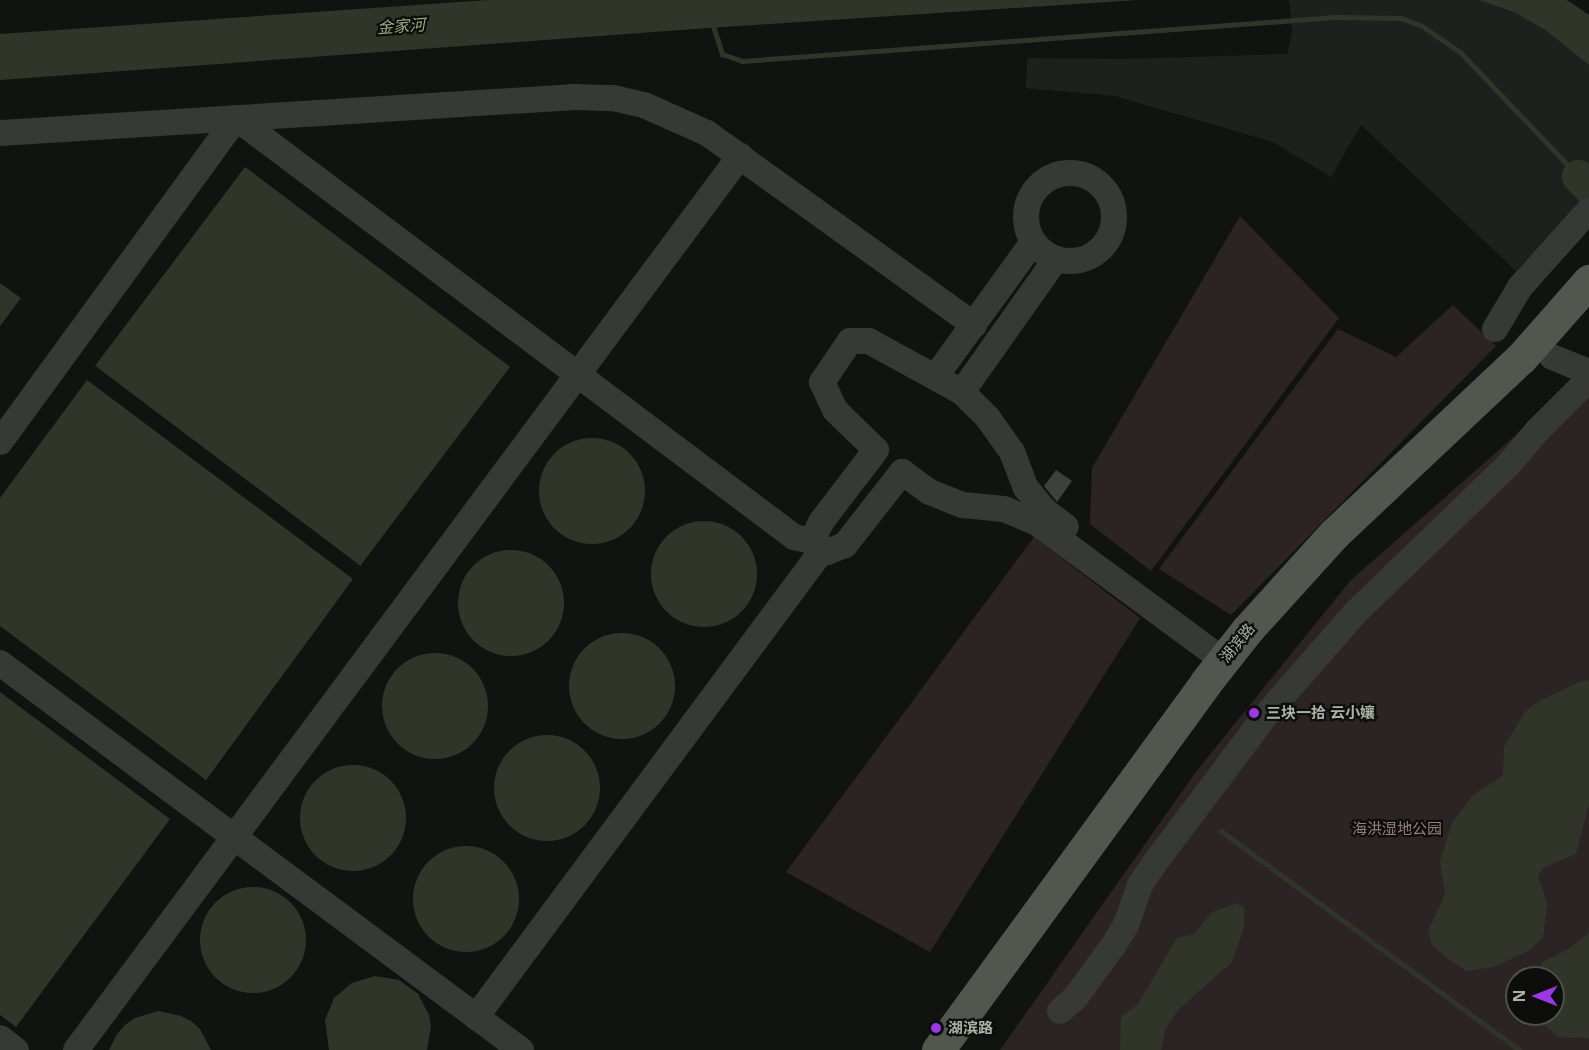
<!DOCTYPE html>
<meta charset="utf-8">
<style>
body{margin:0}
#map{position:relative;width:1589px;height:1050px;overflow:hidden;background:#111311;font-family:"Open Sans","Noto Sans SC",sans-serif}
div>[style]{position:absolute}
.built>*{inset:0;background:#1e201d}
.green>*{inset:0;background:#2c2424}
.water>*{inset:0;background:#313529;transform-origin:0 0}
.round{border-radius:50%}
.stream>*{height:5px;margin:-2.5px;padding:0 2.5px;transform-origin:2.5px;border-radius:2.5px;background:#313529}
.river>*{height:33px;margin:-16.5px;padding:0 16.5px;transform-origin:16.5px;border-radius:16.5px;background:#313529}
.building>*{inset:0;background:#3d403b}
.minor>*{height:26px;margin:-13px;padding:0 13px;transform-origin:13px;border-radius:13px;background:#363935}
.minor>.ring{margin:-13px;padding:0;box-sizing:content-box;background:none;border:26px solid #363935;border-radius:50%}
.major>*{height:33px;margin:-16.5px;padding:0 16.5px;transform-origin:16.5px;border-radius:16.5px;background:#51564f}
.dots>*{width:16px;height:16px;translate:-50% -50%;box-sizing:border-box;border:3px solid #0d0e0c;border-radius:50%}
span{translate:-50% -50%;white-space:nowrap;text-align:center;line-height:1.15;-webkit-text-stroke:4.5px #0d0e0c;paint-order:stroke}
.street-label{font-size:15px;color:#aab2a4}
.poi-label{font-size:15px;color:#aab2a4;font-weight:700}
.left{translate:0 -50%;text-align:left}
.park-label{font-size:15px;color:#9c7c7d}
.water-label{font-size:16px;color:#9aac7d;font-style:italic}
.north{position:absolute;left:1505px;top:966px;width:60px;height:60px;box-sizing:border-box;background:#0d0e0c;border:2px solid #4c5049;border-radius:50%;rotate:270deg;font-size:16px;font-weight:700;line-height:24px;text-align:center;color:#aab2a4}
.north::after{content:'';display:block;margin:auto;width:21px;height:27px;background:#9a38e4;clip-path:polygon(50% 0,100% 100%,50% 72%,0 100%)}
</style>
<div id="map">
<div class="built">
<div style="clip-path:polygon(1289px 0,1479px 0,1516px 13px,1545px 30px,1589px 65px,1589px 195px,1516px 271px,1361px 125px,1331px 177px,1273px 142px,1115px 96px,1026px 88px,1027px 58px,1123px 59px,1287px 54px,1292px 32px)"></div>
</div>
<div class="green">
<div style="clip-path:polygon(1240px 216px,1339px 318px,1151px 571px,1090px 524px,1092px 468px)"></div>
<div style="clip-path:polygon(1453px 305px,1496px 346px,1231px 615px,1159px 569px,1338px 329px,1396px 357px)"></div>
<div style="clip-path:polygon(evenodd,1589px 361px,1589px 1050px,1000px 1050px,1195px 773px,1350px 581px,1551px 404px,1589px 361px,1517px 978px,1553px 978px,1553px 1014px,1517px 1014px,1517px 978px)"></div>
<div style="clip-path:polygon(1034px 537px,1140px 618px,930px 952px,786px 872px)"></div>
</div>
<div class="water">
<div style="clip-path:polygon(488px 0,1138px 0,708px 28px,0 80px,0 34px)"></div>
<div style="clip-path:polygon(1479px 0,1567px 0,1589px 15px,1589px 65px,1545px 30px,1516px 13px)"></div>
<div style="left:245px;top:167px;width:332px;height:249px;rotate:37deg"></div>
<div style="clip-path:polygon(0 283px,21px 298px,0 326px)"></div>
<div style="clip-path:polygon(87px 380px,353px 579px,206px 780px,0 626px,0 498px)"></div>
<div class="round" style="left:539px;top:438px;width:106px;height:106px"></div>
<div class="round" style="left:651px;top:521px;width:106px;height:106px"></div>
<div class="round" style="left:458px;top:550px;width:106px;height:106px"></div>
<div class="round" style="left:569px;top:633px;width:106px;height:106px"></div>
<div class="round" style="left:382px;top:653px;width:106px;height:106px"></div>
<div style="clip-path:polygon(1589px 680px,1589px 804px,1576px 854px,1543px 868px,1538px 876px,1547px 903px,1543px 938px,1528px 951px,1493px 967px,1467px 971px,1452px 962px,1432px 945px,1428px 931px,1445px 894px,1440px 862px,1452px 823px,1473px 795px,1503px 776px,1504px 746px,1525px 712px,1539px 701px,1579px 682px)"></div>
<div style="clip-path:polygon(0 692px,170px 819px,16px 1027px,0 1015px)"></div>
<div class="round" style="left:494px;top:735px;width:106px;height:106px"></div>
<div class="round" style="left:300px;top:765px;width:106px;height:106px"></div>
<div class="round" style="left:413px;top:846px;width:106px;height:106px"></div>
<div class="round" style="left:200px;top:887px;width:106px;height:106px"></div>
<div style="clip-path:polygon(1236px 903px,1244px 908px,1244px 927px,1232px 962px,1177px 1011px,1165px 1030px,1161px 1050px,1120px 1050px,1121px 1017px,1138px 1004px,1177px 938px,1194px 934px,1211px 913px)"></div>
<div style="clip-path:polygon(1589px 933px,1589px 1038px,1558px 1037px,1533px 1014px,1553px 1014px,1553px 978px,1535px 978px,1543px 962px,1570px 948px)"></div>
<div style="clip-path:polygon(375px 976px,399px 980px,418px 994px,429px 1015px,431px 1027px,427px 1050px,329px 1050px,325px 1020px,334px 998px,352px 983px)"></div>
<div style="clip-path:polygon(158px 1011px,181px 1016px,191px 1021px,200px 1029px,211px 1050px,109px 1050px,117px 1034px,125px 1025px,135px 1018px)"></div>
</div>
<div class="stream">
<div style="left:712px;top:23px;width:33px;rotate:72deg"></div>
<div style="left:722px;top:54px;width:21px;rotate:19deg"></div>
<div style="left:742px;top:61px;width:595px;rotate:-4.24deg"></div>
<div style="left:1335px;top:17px;width:66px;rotate:0.9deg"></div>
<div style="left:1401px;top:18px;width:22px;rotate:21deg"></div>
<div style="left:1422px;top:26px;width:46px;rotate:34.4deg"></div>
<div style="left:1460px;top:52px;width:171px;rotate:46.4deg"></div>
<div style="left:1221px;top:831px;width:370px;rotate:36.3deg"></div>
</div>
<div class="river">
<div style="left:1578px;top:176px;width:16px;rotate:45deg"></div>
</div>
<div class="building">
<div style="clip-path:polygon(1056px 470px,1072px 481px,1057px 502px,1044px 486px)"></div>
</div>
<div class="minor">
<div style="left:0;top:133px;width:576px;rotate:-3.58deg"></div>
<div style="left:575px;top:97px;width:38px;rotate:2deg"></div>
<div style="left:613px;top:98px;width:32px;rotate:13deg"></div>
<div style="left:644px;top:105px;width:69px;rotate:24deg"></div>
<div style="left:707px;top:133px;width:329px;rotate:35.7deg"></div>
<div class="ring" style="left:1026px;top:173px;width:62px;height:62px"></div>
<div style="left:1056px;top:259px;width:163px;rotate:125.3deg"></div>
<div style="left:962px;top:392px;width:37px;rotate:45deg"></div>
<div style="left:988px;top:418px;width:42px;rotate:54.8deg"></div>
<div style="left:1012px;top:452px;width:39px;rotate:69deg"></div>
<div style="left:1026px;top:488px;width:30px;rotate:50deg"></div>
<div style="left:1045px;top:511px;width:26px;rotate:37deg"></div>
<div style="left:1495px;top:329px;width:49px;rotate:-59.2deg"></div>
<div style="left:1520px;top:287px;width:103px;rotate:-48.1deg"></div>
<div style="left:1552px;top:357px;width:40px;rotate:22deg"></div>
<div style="left:936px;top:376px;width:165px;rotate:-54.1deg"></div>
<div style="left:962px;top:392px;width:106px;rotate:-151.3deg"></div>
<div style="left:869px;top:341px;width:19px;rotate:180deg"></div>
<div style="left:850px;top:341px;width:50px;rotate:124.3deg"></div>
<div style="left:822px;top:382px;width:31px;rotate:65deg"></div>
<div style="left:835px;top:410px;width:57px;rotate:44.3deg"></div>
<div style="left:876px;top:450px;width:91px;rotate:127.4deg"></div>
<div style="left:821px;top:522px;width:21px;rotate:115deg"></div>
<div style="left:812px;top:541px;width:19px;rotate:36deg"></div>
<div style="left:827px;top:552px;width:19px;rotate:-21deg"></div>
<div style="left:845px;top:545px;width:93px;rotate:-52deg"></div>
<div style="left:902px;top:472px;width:34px;rotate:36deg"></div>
<div style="left:930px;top:492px;width:35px;rotate:22deg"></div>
<div style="left:963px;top:505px;width:41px;rotate:5.6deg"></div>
<div style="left:1004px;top:509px;width:36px;rotate:23deg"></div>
<div style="left:1037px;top:523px;width:231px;rotate:36.4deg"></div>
<div style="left:0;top:442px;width:401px;rotate:-53.9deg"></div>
<div style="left:236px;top:118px;width:698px;rotate:36.9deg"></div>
<div style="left:794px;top:537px;width:18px;rotate:13deg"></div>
<div style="left:0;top:663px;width:649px;rotate:36.61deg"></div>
<div style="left:1060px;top:1011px;width:20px;rotate:-41deg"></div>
<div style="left:1075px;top:998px;width:68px;rotate:-54deg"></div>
<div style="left:1115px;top:943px;width:21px;rotate:-59deg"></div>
<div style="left:1126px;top:925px;width:42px;rotate:-70.7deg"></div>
<div style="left:1140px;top:885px;width:25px;rotate:-56deg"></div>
<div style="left:1154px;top:864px;width:185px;rotate:-53.1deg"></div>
<div style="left:1265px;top:716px;width:138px;rotate:-48.8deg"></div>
<div style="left:1356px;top:612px;width:211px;rotate:-44deg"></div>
<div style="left:1508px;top:465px;width:46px;rotate:-49.4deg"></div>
<div style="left:1538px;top:430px;width:72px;rotate:-45deg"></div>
<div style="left:476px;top:1017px;width:583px;rotate:-53.44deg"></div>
<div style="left:0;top:1038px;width:20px;rotate:37deg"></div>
<div style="left:76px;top:1050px;width:1114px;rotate:-53.4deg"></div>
</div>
<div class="major">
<div style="left:938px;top:1050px;width:455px;rotate:-53.9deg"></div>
<div style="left:1206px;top:682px;width:66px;rotate:-51.7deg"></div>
<div style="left:1247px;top:630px;width:130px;rotate:-47.8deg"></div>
<div style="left:1334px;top:534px;width:257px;rotate:-43.3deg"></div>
<div style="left:1521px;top:358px;width:103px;rotate:-48.6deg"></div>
</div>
<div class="dots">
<div style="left:1254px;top:713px;background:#9a38e4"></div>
<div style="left:936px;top:1028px;background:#9a38e4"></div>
</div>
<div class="street-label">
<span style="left:1237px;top:643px;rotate:-51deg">湖滨路</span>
</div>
<div class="poi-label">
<span class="left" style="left:1266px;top:713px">三块一拾 云小孃</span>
<span class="left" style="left:948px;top:1028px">湖滨路</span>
</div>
<div class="park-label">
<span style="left:1397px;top:829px">海洪湿地公园</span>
</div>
<div class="water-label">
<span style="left:401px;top:26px;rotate:-4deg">金家河</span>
</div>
<div class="north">N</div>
</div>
